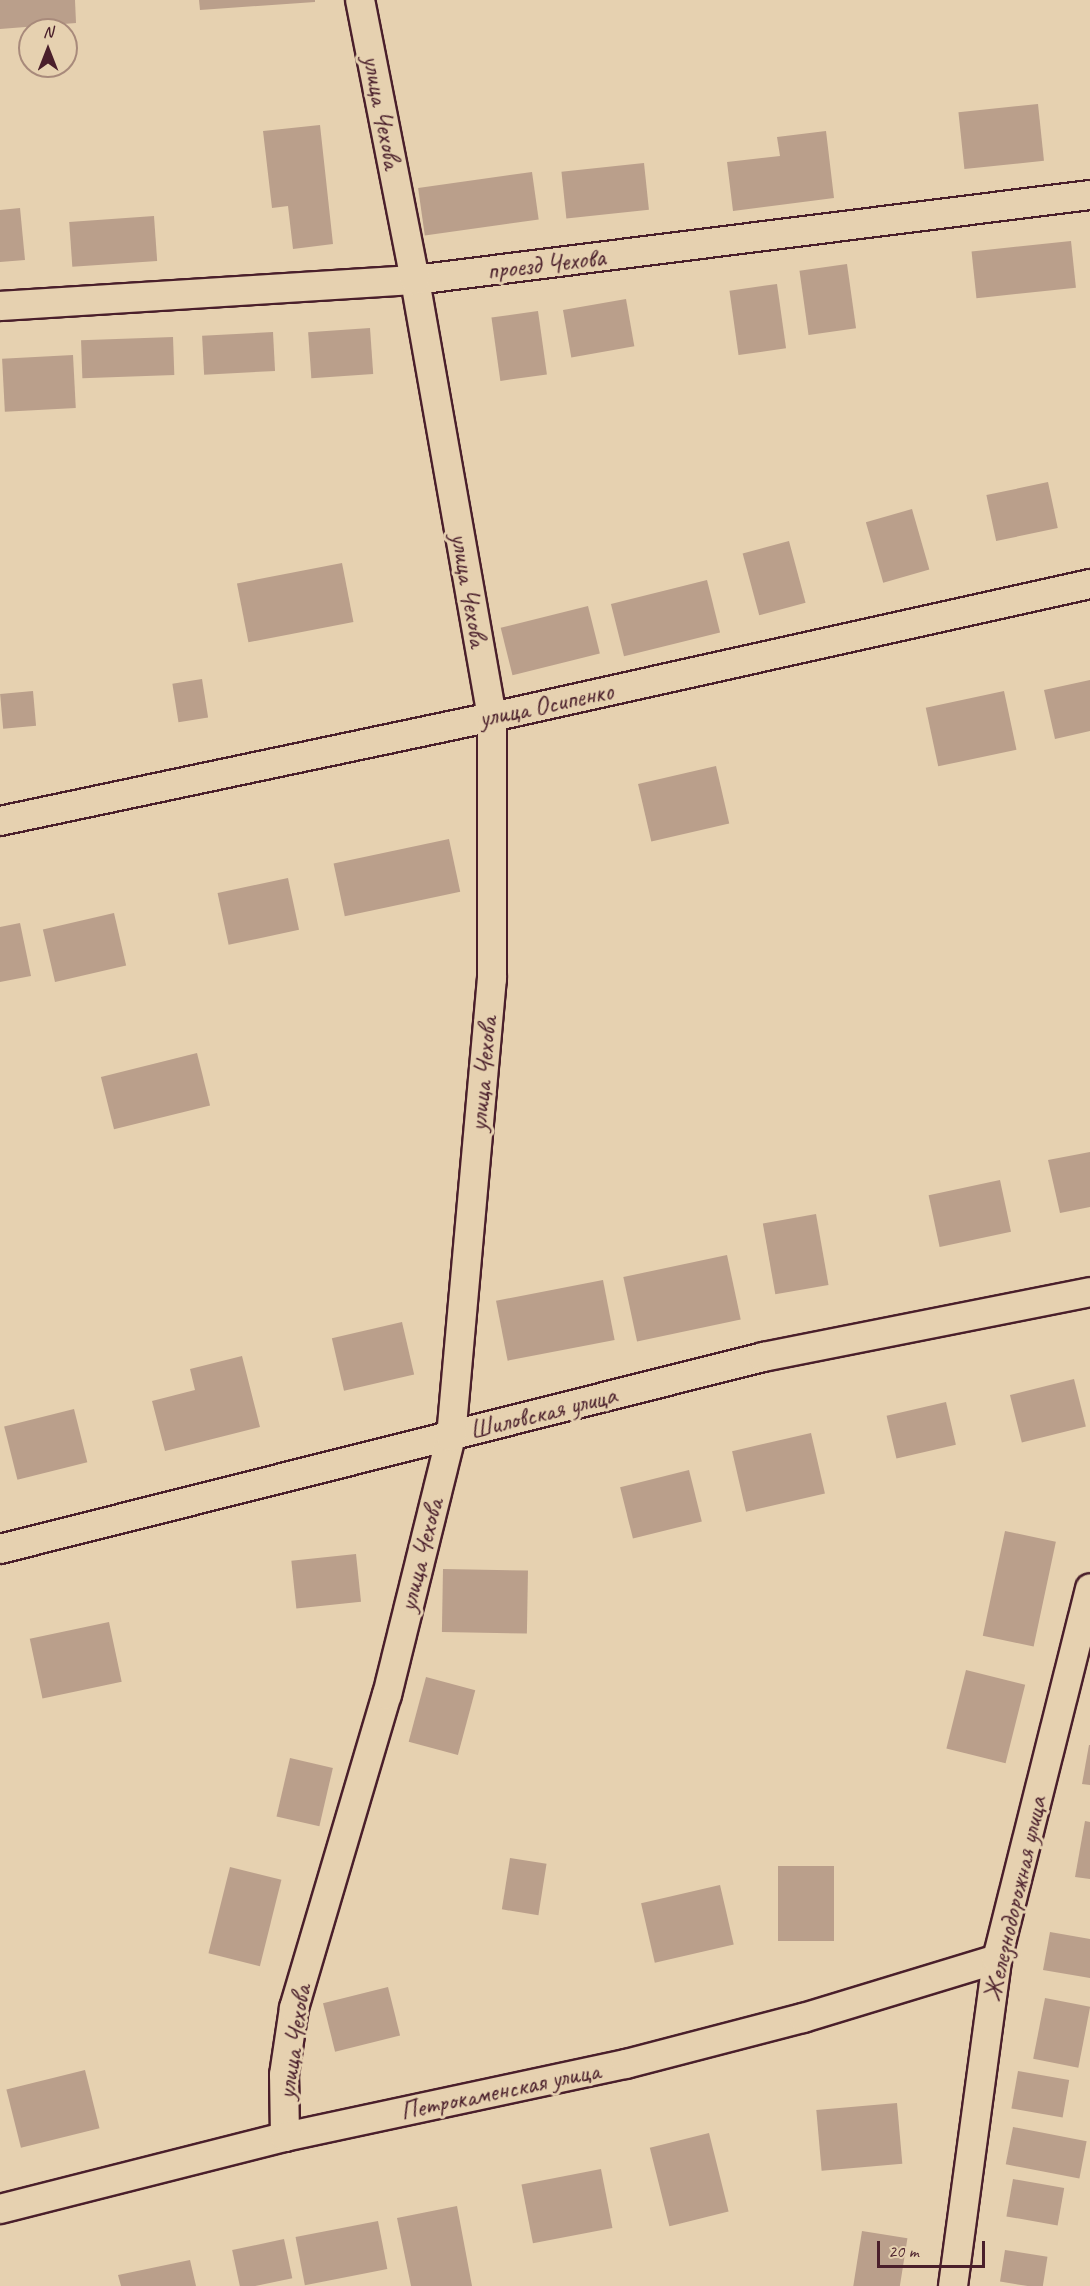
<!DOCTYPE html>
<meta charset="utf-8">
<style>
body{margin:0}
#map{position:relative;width:1090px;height:2286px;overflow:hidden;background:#e6d1b0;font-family:Caveat,sans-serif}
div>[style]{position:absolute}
.building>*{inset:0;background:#ba9f8b;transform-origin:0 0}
.roads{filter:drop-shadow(2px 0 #4a1f2b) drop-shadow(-2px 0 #4a1f2b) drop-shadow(0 2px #4a1f2b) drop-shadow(0 -2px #4a1f2b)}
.minor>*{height:28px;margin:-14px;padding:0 14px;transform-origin:14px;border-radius:14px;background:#e6d1b0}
span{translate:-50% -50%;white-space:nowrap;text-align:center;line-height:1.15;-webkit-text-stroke:6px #e6d1b0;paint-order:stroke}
.street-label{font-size:26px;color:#4a1f2b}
.north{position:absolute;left:18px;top:18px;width:60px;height:60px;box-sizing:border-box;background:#e6d1b0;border:2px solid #a88a7b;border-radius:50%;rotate:0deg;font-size:16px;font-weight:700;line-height:24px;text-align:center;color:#4a1f2b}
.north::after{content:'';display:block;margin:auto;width:21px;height:27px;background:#4a1f2b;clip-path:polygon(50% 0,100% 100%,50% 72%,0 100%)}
.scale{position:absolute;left:877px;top:2241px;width:108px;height:27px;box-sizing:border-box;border:3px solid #4a1f2b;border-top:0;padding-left:8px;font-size:18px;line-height:21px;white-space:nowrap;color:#4a1f2b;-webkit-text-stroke:4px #e6d1b0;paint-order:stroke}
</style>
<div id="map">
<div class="building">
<div style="clip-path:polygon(0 0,75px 0,76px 23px,0 29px)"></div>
<div style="clip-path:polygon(199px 0,315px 0,315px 2px,200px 10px)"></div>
<div style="left:1038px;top:104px;width:57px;height:80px;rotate:84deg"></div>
<div style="clip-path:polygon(320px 125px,333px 244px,293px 249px,288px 206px,272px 208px,263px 131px)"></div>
<div style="clip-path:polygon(826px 131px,834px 198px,733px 211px,727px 162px,780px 156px,777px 137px)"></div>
<div style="left:644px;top:163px;width:47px;height:83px;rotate:84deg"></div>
<div style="left:532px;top:172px;width:48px;height:115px;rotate:82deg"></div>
<div style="clip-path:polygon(20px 208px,25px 260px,0 262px,0 210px)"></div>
<div style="left:154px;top:216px;width:45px;height:85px;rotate:86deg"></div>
<div style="left:1071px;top:241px;width:47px;height:100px;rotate:84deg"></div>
<div style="left:847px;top:264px;width:65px;height:48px;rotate:82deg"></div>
<div style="left:777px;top:284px;width:65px;height:48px;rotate:82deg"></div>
<div style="left:626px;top:299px;width:48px;height:64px;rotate:80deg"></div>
<div style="left:538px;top:311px;width:64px;height:47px;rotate:82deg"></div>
<div style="left:370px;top:328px;width:46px;height:62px;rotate:86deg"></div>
<div style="left:273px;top:332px;width:39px;height:71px;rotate:87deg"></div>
<div style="left:173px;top:337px;width:38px;height:92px;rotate:88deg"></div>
<div style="left:73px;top:355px;width:53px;height:71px;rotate:87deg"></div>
<div style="left:1048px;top:482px;width:47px;height:63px;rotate:78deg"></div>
<div style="left:912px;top:509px;width:63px;height:48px;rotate:74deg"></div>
<div style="left:789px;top:541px;width:64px;height:48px;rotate:75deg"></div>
<div style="left:342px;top:563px;width:60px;height:107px;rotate:79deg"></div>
<div style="left:707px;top:580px;width:54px;height:99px;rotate:76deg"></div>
<div style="left:588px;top:606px;width:49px;height:90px;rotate:76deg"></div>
<div style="left:202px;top:679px;width:39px;height:30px;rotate:81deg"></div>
<div style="clip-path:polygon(1090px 680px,1090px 731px,1055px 739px,1044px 690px)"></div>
<div style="left:33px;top:691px;width:35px;height:33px;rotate:85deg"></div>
<div style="left:1004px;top:691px;width:60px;height:80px;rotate:78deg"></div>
<div style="left:716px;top:766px;width:59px;height:80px;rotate:77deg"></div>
<div style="left:449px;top:839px;width:54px;height:118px;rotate:78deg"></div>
<div style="left:288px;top:878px;width:53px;height:72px;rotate:78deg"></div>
<div style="left:114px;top:913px;width:54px;height:73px;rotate:77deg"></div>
<div style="clip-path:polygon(20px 923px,31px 976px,0 982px,0 927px)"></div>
<div style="left:197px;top:1053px;width:54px;height:99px;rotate:76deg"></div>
<div style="clip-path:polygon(1090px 1152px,1090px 1207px,1060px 1213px,1048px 1160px)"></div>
<div style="left:1000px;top:1180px;width:53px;height:73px;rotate:78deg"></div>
<div style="left:816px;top:1214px;width:72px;height:54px;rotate:80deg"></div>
<div style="left:727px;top:1255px;width:66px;height:106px;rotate:78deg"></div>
<div style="left:603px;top:1280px;width:61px;height:109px;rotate:79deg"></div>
<div style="left:402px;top:1322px;width:54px;height:72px;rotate:77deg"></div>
<div style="clip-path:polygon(242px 1356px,260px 1427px,165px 1451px,152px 1401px,195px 1390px,190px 1369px)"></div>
<div style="left:1074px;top:1379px;width:49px;height:66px;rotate:76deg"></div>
<div style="left:946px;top:1402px;width:44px;height:61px;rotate:77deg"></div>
<div style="left:74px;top:1409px;width:55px;height:72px;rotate:76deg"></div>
<div style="left:811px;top:1433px;width:62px;height:81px;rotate:77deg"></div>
<div style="left:689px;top:1470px;width:53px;height:71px;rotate:76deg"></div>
<div style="left:1005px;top:1531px;width:52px;height:107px;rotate:12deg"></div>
<div style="left:356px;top:1554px;width:48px;height:65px;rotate:84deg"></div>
<div style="left:443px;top:1569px;width:85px;height:63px;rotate:1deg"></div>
<div style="left:109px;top:1622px;width:61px;height:81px;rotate:78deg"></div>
<div style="left:966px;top:1670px;width:61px;height:81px;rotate:14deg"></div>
<div style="left:426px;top:1677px;width:51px;height:67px;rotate:15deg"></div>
<div style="clip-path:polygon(1089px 1745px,1090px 1745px,1090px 1785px,1082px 1784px)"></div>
<div style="left:290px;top:1758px;width:44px;height:60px;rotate:13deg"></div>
<div style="clip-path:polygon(1085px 1821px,1090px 1822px,1090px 1879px,1075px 1877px)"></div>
<div style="left:510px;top:1858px;width:37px;height:52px;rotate:9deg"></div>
<div style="left:778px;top:1866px;width:56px;height:75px"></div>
<div style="left:230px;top:1867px;width:53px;height:89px;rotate:14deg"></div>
<div style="left:720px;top:1885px;width:61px;height:81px;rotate:77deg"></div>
<div style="clip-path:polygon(1050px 1932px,1090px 1939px,1090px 1978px,1043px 1970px)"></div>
<div style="left:388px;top:1987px;width:50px;height:67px;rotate:76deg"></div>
<div style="left:1045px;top:1998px;width:46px;height:62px;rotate:11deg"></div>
<div style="left:85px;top:2070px;width:60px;height:81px;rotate:76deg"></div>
<div style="left:1018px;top:2071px;width:52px;height:38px;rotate:10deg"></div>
<div style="left:897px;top:2103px;width:61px;height:81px;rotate:85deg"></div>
<div style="left:1013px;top:2127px;width:75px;height:38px;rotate:11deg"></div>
<div style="left:709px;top:2133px;width:81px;height:61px;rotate:76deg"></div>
<div style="left:601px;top:2169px;width:60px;height:81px;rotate:79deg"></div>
<div style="left:1013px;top:2179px;width:52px;height:38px;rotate:10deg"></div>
<div style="clip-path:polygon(457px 2206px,472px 2286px,411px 2286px,397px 2218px)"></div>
<div style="left:378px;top:2221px;width:49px;height:84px;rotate:79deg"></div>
<div style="left:862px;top:2231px;width:46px;height:56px;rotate:9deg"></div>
<div style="left:284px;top:2239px;width:40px;height:53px;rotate:78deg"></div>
<div style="left:1005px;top:2250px;width:43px;height:32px;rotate:9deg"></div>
<div style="clip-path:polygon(190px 2260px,196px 2286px,121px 2286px,118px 2275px)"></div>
</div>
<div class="roads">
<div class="minor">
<div style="left:0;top:306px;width:416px;rotate:-3.6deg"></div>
<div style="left:415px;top:280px;width:680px;rotate:-7.18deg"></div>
<div style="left:0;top:821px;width:503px;rotate:-11.94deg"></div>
<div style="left:492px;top:717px;width:613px;rotate:-12.54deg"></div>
<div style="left:0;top:1549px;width:787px;rotate:-14.12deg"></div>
<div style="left:763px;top:1357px;width:333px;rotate:-11.2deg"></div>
<div style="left:285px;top:2137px;width:62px;rotate:-90.9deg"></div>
<div style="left:284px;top:2075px;width:68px;rotate:-81.5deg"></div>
<div style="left:294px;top:2008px;width:327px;rotate:-73.5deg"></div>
<div style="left:387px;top:1695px;width:266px;rotate:-76.1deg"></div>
<div style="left:451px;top:1437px;width:460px;rotate:-84.9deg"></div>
<div style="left:492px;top:979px;width:262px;rotate:-90deg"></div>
<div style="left:492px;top:717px;width:444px;rotate:-100deg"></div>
<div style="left:415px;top:280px;width:285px;rotate:-101.1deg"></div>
<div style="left:0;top:2209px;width:294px;rotate:-14.2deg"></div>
<div style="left:285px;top:2137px;width:349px;rotate:-12.1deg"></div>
<div style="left:626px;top:2064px;width:183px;rotate:-14.6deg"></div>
<div style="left:803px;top:2018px;width:203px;rotate:-16.9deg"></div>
<div style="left:953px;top:2286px;width:330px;rotate:-82.3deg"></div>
<div style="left:997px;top:1959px;width:382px;rotate:-75.9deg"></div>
</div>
</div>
<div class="street-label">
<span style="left:382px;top:112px;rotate:79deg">улица Чехова</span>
<span style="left:546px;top:264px;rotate:-7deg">проезд Чехова</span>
<span style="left:469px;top:590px;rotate:80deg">улица Чехова</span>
<span style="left:546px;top:705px;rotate:-12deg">улица Осипенко</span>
<span style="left:483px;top:1074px;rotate:-85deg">улица Чехова</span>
<span style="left:543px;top:1413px;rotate:-14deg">Шиловская улица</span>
<span style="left:421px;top:1555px;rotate:-76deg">улица Чехова</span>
<span style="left:1015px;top:1899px;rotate:-77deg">Железнодорожная улица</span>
<span style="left:294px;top:2042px;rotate:-82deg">улица Чехова</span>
<span style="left:500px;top:2091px;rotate:-12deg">Петрокаменская улица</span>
</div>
<div class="north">N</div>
<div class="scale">20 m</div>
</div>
